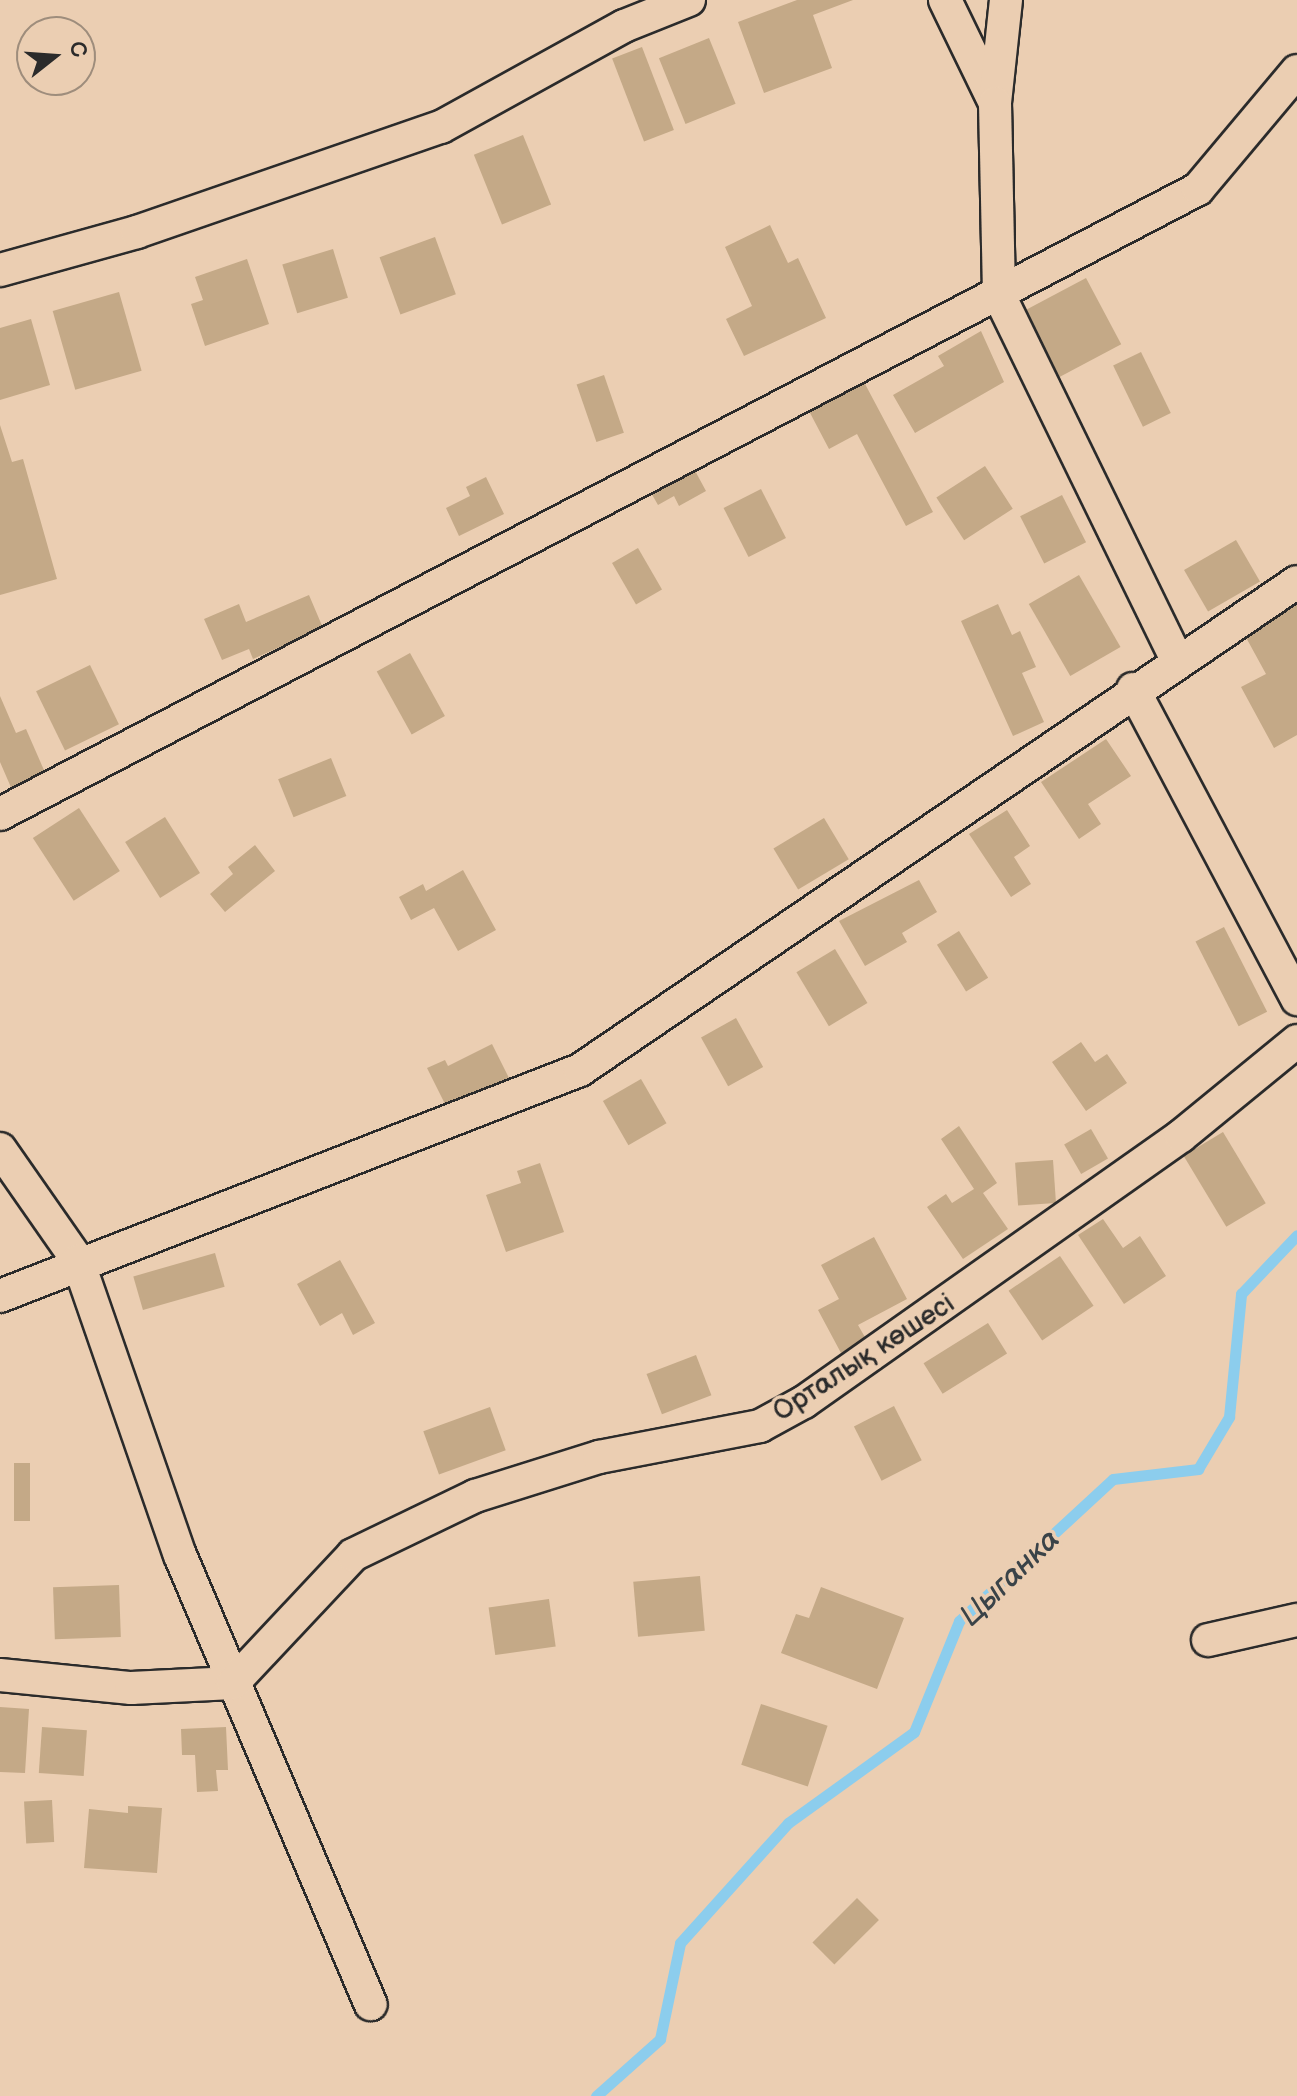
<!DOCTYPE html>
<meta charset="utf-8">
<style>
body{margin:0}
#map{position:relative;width:1297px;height:2096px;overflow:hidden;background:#ebceb2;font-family:"Balsamiq Sans",sans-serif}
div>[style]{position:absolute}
.stream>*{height:11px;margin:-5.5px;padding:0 5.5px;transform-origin:5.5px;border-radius:5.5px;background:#8ccded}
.building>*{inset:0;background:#c4a987;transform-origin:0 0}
.roads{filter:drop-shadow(2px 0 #2b2b2b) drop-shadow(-2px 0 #2b2b2b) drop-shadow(0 2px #2b2b2b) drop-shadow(0 -2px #2b2b2b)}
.minor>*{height:32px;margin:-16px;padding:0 16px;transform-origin:16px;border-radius:16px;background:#ebceb2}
span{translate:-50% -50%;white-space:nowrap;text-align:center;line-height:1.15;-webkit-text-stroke:7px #ebceb2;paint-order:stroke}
.street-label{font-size:28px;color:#2b2b2b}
.water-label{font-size:30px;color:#3a4348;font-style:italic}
.north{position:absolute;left:16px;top:16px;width:80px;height:80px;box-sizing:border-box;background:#ebceb2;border:2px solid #9e8d7c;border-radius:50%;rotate:73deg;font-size:22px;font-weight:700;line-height:32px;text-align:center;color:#2b2b2b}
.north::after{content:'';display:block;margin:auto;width:28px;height:36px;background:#2b2b2b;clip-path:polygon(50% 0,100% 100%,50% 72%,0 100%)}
</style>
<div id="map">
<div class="stream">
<div style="left:596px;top:2096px;width:86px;rotate:-41.7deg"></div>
<div style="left:660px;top:2039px;width:98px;rotate:-78.2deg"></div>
<div style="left:680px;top:1943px;width:161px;rotate:-48deg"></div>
<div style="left:788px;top:1823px;width:155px;rotate:-35.8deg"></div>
<div style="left:914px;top:1732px;width:120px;rotate:-67.9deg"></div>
<div style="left:959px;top:1621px;width:209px;rotate:-42.7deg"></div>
<div style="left:1113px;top:1479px;width:86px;rotate:-6.7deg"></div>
<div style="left:1198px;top:1469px;width:61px;rotate:-59.2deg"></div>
<div style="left:1229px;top:1417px;width:124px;rotate:-84.4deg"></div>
<div style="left:1241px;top:1294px;width:81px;rotate:-46.5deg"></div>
</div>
<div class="building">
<div style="clip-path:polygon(797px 0,853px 0,813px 15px,832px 68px,764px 93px,738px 22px)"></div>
<div style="left:709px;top:38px;width:71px;height:54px;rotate:68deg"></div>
<div style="left:642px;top:47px;width:89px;height:32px;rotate:69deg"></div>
<div style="left:523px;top:135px;width:75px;height:53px;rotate:68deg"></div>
<div style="clip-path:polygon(770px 225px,788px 263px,798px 258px,826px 318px,744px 356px,726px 319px,752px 306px,725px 247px)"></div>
<div style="left:435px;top:237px;width:61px;height:59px;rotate:70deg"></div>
<div style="left:333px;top:249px;width:51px;height:53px;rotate:73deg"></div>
<div style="clip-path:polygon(247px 259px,269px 324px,205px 346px,191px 304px,203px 300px,195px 277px)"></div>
<div style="left:1086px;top:278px;width:75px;height:72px;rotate:62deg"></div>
<div style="left:119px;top:292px;width:82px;height:69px;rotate:74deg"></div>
<div style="clip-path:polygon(31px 319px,50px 385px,0 400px,0 328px)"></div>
<div style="clip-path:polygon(981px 331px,1004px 382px,915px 433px,893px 395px,944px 366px,938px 356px)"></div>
<div style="left:1141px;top:352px;width:68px;height:31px;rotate:64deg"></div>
<div style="left:604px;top:375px;width:61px;height:29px;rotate:71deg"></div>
<div style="clip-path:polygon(864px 382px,933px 512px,906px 526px,857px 434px,829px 449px,809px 411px)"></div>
<div style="clip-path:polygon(0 425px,12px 462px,23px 459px,57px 579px,0 595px)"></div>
<div style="left:985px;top:466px;width:51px;height:58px;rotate:57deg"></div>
<div style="clip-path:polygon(693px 467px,706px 491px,679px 506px,674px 496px,658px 505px,650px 491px)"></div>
<div style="clip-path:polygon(486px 477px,504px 514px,459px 536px,446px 508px,470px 496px,466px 487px)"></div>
<div style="left:761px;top:489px;width:55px;height:42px;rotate:63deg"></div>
<div style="left:1062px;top:495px;width:53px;height:47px;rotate:63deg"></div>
<div style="left:1236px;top:540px;width:48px;height:60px;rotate:60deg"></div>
<div style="left:638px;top:548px;width:48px;height:30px;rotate:60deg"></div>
<div style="left:1079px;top:575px;width:83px;height:58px;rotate:60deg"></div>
<div style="clip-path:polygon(309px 595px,323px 628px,253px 659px,249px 649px,222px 660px,204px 619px,239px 604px,246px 622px)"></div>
<div style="clip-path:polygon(1297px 602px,1297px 735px,1274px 748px,1241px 687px,1266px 674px,1243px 632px)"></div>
<div style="clip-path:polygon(998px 604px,1012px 635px,1020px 631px,1036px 667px,1022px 673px,1044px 722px,1013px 736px,961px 621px)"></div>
<div style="left:410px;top:653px;width:72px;height:38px;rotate:61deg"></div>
<div style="left:90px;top:665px;width:66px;height:60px;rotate:64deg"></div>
<div style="clip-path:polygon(0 696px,16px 733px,26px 729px,47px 777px,13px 792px,0 762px)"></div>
<div style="clip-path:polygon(1106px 739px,1131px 776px,1088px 804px,1101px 824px,1079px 839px,1041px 782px)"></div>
<div style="left:331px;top:758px;width:41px;height:57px;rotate:68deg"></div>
<div style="left:79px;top:808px;width:75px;height:55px;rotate:57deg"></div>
<div style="clip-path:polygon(1007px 810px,1030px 846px,1014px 857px,1031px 884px,1011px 897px,969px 834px)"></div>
<div style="left:165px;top:817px;width:66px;height:47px;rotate:58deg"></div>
<div style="left:824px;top:818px;width:48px;height:59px;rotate:59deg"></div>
<div style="clip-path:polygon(255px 845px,275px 871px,225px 912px,210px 894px,233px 874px,228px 867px)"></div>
<div style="clip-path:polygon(463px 870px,496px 930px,458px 951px,434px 908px,411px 920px,399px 897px,423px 884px,426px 891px)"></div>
<div style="clip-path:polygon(919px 880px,937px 912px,902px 933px,907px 942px,865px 966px,839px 921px)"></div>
<div style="left:1224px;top:927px;width:95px;height:32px;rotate:63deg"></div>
<div style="left:959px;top:931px;width:55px;height:26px;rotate:58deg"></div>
<div style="left:835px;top:949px;width:63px;height:45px;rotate:59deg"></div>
<div style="left:736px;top:1018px;width:56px;height:40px;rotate:61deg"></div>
<div style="clip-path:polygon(1081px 1042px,1095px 1062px,1107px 1054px,1127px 1083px,1086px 1111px,1052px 1062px)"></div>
<div style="clip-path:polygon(492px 1044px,510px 1080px,448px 1110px,427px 1068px,445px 1060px,448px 1066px)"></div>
<div style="left:641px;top:1079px;width:51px;height:44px;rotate:60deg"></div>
<div style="clip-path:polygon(959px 1126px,997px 1183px,983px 1193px,1008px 1229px,963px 1259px,927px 1207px,946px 1194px,952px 1203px,974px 1189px,941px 1139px)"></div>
<div style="left:1091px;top:1129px;width:34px;height:31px;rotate:60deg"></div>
<div style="left:1223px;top:1132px;width:83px;height:46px;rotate:59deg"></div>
<div style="left:1053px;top:1160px;width:43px;height:38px;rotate:86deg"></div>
<div style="clip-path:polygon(540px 1163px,564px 1232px,506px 1252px,486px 1195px,521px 1183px,517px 1171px)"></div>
<div style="clip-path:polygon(1103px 1219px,1123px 1248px,1140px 1236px,1166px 1276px,1124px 1304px,1078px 1235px)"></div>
<div style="clip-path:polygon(874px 1237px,907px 1299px,858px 1325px,866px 1339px,841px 1353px,818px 1310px,839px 1299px,821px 1265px)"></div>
<div style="left:215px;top:1253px;width:35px;height:85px;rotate:74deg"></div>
<div style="left:1060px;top:1256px;width:60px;height:62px;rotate:56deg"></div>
<div style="clip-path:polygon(340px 1260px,375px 1323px,353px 1335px,342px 1313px,320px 1326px,297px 1284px)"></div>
<div style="left:988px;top:1323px;width:36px;height:76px;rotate:58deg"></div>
<div style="left:696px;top:1355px;width:43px;height:53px;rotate:69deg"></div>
<div style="left:894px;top:1406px;width:61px;height:45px;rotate:63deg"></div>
<div style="left:490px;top:1407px;width:46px;height:71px;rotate:70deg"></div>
<div style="left:14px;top:1463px;width:16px;height:58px"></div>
<div style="left:700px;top:1576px;width:55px;height:67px;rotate:85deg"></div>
<div style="left:119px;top:1585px;width:52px;height:66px;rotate:88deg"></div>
<div style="clip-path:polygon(821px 1587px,904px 1618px,877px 1689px,781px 1653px,796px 1614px,809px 1618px)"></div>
<div style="left:549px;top:1599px;width:48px;height:61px;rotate:82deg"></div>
<div style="left:761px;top:1704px;width:70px;height:64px;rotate:18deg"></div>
<div style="clip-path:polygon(0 1707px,29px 1709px,25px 1773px,0 1772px)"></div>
<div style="left:42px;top:1727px;width:45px;height:46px;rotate:4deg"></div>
<div style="clip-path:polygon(226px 1727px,228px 1770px,216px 1770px,218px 1791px,197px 1792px,195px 1755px,182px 1755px,181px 1729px)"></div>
<div style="left:52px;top:1800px;width:42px;height:28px;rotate:87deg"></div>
<div style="clip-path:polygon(128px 1806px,162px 1808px,157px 1873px,84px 1868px,89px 1809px,128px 1813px)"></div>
<div style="left:857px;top:1898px;width:31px;height:63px;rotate:45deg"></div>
</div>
<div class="roads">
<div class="minor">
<div style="left:945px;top:0;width:112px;rotate:64.1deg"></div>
<div style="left:1006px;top:0;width:104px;rotate:96.1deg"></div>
<div style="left:995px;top:103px;width:192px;rotate:88.8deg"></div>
<div style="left:999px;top:295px;width:406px;rotate:64deg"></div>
<div style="left:0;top:270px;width:142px;rotate:-15.5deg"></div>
<div style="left:137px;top:232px;width:322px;rotate:-19.1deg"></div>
<div style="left:441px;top:127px;width:209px;rotate:-28.9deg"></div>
<div style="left:624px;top:26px;width:70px;rotate:-21.8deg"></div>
<div style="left:1133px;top:689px;width:351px;rotate:62.1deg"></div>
<div style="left:0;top:814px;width:1351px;rotate:-27.55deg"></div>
<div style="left:1198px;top:189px;width:154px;rotate:-50deg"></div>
<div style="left:0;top:1149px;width:136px;rotate:55.1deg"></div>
<div style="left:78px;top:1261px;width:311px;rotate:70.9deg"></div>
<div style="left:180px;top:1555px;width:488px;rotate:67deg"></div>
<div style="left:0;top:1296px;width:622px;rotate:-21.29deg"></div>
<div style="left:580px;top:1070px;width:867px;rotate:-34.24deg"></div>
<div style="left:1208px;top:1640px;width:91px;rotate:-12.7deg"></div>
<div style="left:0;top:1675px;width:132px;rotate:5.7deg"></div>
<div style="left:131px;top:1688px;width:102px;rotate:-2.8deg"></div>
<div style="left:233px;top:1683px;width:175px;rotate:-46.8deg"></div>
<div style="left:353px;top:1555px;width:136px;rotate:-25.8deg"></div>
<div style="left:475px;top:1496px;width:130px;rotate:-17.5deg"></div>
<div style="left:599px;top:1457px;width:164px;rotate:-10.9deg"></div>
<div style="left:760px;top:1426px;width:50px;rotate:-28.6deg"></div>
<div style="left:804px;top:1402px;width:461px;rotate:-35.2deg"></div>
<div style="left:1181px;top:1136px;width:150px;rotate:-39.3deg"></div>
</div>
</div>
<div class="street-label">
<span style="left:864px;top:1358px;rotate:-33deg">Орталық көшесі</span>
</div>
<div class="water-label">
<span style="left:1010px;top:1578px;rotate:-44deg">Цыганка</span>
</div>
<div class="north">С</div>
</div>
